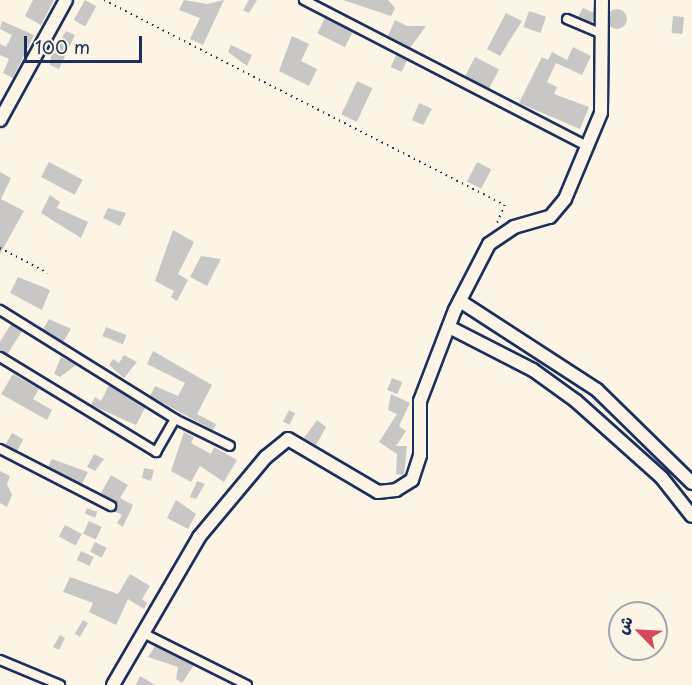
<!DOCTYPE html>
<meta charset="utf-8">
<style>
body{margin:0}
#map{position:relative;width:692px;height:685px;overflow:hidden;background:#fcf5e5;font-family:"Playpen Sans","Playpen Sans Arabic",sans-serif}
div>[style]{position:absolute}
.building>*{inset:0;background:#c8c7c6;transform-origin:0 0}
.round{border-radius:50%}
.path>*{height:1.5px;margin-top:-0.75px;transform-origin:0;background:repeating-linear-gradient(90deg,#1b2f5e 0 1.5px,transparent 0 6px)}
.roads{filter:drop-shadow(2px 0 #1b2f5e) drop-shadow(-2px 0 #1b2f5e) drop-shadow(0 2px #1b2f5e) drop-shadow(0 -2px #1b2f5e)}
.street>*{height:8px;margin:-4px;padding:0 4px;transform-origin:4px;border-radius:4px;background:#fcf5e5}
.secondary>*{height:12px;margin:-6px;padding:0 6px;transform-origin:6px;border-radius:6px;background:#fcf5e5}
span{translate:-50% -50%;white-space:nowrap;text-align:center;line-height:1.15;-webkit-text-stroke:5px #fcf5e5;paint-order:stroke}
.north{position:absolute;left:608px;top:601px;width:60px;height:60px;box-sizing:border-box;background:#fcf5e5;border:2px solid #a2a6af;border-radius:50%;rotate:294deg;font-size:16px;font-weight:700;line-height:24px;text-align:center;color:#1b2f5e}
.north::after{content:'';display:block;margin:auto;width:21px;height:27px;background:#d1495b;clip-path:polygon(50% 0,100% 100%,50% 72%,0 100%)}
.scale{position:absolute;left:24px;top:36px;width:118px;height:27px;box-sizing:border-box;border:3px solid #1b2f5e;border-top:0;padding-left:8px;font-size:18px;line-height:21px;white-space:nowrap;color:#1b2f5e;-webkit-text-stroke:4px #fcf5e5;paint-order:stroke}
</style>
<div id="map">
<div class="building">
<div style="clip-path:polygon(33px 0,54px 0,41px 25px,25px 16px)"></div>
<div style="left:85px;top:0;width:13px;height:23px;rotate:29deg"></div>
<div style="clip-path:polygon(184px 0,207px 4px,224px 0,203px 45px,190px 39px,200px 18px,179px 10px)"></div>
<div style="clip-path:polygon(249px 0,257px 0,249px 13px,243px 10px)"></div>
<div style="clip-path:polygon(343px 0,388px 0,395px 8px,391px 16px)"></div>
<div style="clip-path:polygon(583px 8px,594px 13px,592px 23px,578px 17px)"></div>
<div class="round" style="left:607px;top:9px;width:20px;height:20px"></div>
<div style="left:529px;top:11px;width:18px;height:17px;rotate:19deg"></div>
<div style="clip-path:polygon(506px 13px,522px 21px,500px 56px,487px 49px)"></div>
<div style="left:673px;top:16px;width:11px;height:17px;rotate:5deg"></div>
<div style="left:325px;top:18px;width:31px;height:17px;rotate:27deg"></div>
<div style="clip-path:polygon(395px 20px,407px 26px,426px 26px,410px 48px,388px 36px)"></div>
<div style="clip-path:polygon(2px 21px,34px 35px,13px 78px,3px 73px,9px 59px,0 55px,0 44px,6px 47px,12px 35px,0 29px)"></div>
<div style="clip-path:polygon(66px 31px,75px 35px,59px 69px,50px 65px,51px 56px)"></div>
<div style="clip-path:polygon(292px 36px,309px 44px,301px 61px,317px 69px,309px 86px,279px 71px)"></div>
<div style="clip-path:polygon(231px 45px,252px 55px,247px 66px,228px 52px)"></div>
<div style="clip-path:polygon(573px 47px,591px 56px,582px 75px,556px 63px,547px 82px,557px 87px,554px 94px,589px 107px,580px 129px,519px 103px,542px 57px,548px 60px,552px 52px,567px 60px)"></div>
<div style="left:396px;top:55px;width:12px;height:13px;rotate:24deg"></div>
<div style="left:475px;top:57px;width:27px;height:22px;rotate:27deg"></div>
<div style="left:357px;top:81px;width:17px;height:37px;rotate:25deg"></div>
<div style="clip-path:polygon(419px 103px,432px 109px,423px 125px,412px 120px)"></div>
<div style="left:49px;top:162px;width:38px;height:17px;rotate:28deg"></div>
<div style="left:477px;top:162px;width:16px;height:22px;rotate:27deg"></div>
<div style="clip-path:polygon(0 172px,11px 178px,1px 199px,24px 211px,0 254px)"></div>
<div style="clip-path:polygon(50px 195px,60px 202px,57px 208px,88px 222px,81px 238px,41px 213px)"></div>
<div style="clip-path:polygon(108px 208px,126px 213px,120px 226px,103px 218px)"></div>
<div style="clip-path:polygon(173px 230px,194px 242px,178px 274px,188px 280px,177px 301px,171px 297px,174px 291px,155px 281px)"></div>
<div style="clip-path:polygon(201px 256px,221px 259px,207px 286px,190px 277px)"></div>
<div style="clip-path:polygon(18px 277px,50px 290px,42px 310px,10px 293px)"></div>
<div style="clip-path:polygon(49px 319px,71px 329px,63px 342px,43px 329px)"></div>
<div style="left:11px;top:324px;width:13px;height:29px;rotate:32deg"></div>
<div style="left:106px;top:327px;width:22px;height:10px;rotate:21deg"></div>
<div style="clip-path:polygon(153px 351px,212px 385px,197px 414px,216px 424px,213px 430px,150px 396px,155px 386px,178px 396px,185px 383px,147px 364px)"></div>
<div style="clip-path:polygon(124px 355px,137px 362px,124px 378px,109px 365px,113px 359px,119px 363px)"></div>
<div style="clip-path:polygon(61px 357px,76px 365px,60px 377px,54px 374px)"></div>
<div style="clip-path:polygon(13px 374px,39px 389px,33px 399px,52px 410px,47px 420px,1px 394px)"></div>
<div style="left:392px;top:378px;width:11px;height:13px;rotate:22deg"></div>
<div style="clip-path:polygon(109px 385px,145px 408px,136px 425px,91px 405px,95px 397px,101px 401px)"></div>
<div style="clip-path:polygon(391px 394px,410px 403px,399px 426px,406px 431px,396px 446px,407px 446px,404px 475px,396px 474px,397px 454px,379px 442px,397px 414px,388px 410px)"></div>
<div style="left:289px;top:410px;width:7px;height:13px;rotate:27deg"></div>
<div style="clip-path:polygon(317px 420px,326px 427px,316px 445px,304px 438px)"></div>
<div style="clip-path:polygon(184px 432px,194px 437px,191px 443px,211px 454px,214px 447px,237px 460px,224px 482px,200px 466px,191px 482px,171px 471px)"></div>
<div style="left:12px;top:433px;width:13px;height:13px;rotate:29deg"></div>
<div style="clip-path:polygon(94px 454px,104px 459px,95px 471px,87px 467px)"></div>
<div style="clip-path:polygon(52px 459px,88px 472px,82px 484px,48px 467px)"></div>
<div style="clip-path:polygon(144px 468px,154px 470px,151px 481px,142px 478px)"></div>
<div style="clip-path:polygon(0 471px,10px 476px,7px 484px,12px 495px,7px 507px,0 503px)"></div>
<div style="clip-path:polygon(111px 475px,128px 485px,120px 498px,133px 505px,123px 527px,117px 523px,122px 515px,114px 511px,116px 502px,101px 493px)"></div>
<div style="clip-path:polygon(197px 481px,205px 484px,196px 499px,190px 497px)"></div>
<div style="clip-path:polygon(176px 500px,196px 514px,188px 529px,167px 518px)"></div>
<div style="left:87px;top:508px;width:11px;height:6px;rotate:22deg"></div>
<div style="left:89px;top:521px;width:14px;height:14px;rotate:25deg"></div>
<div style="left:65px;top:525px;width:19px;height:13px;rotate:28deg"></div>
<div style="left:95px;top:542px;width:13px;height:11px;rotate:27deg"></div>
<div style="left:81px;top:551px;width:14px;height:10px;rotate:25deg"></div>
<div style="clip-path:polygon(130px 574px,150px 586px,142px 599px,147px 603px,144px 609px,128px 599px,116px 625px,89px 612px,93px 603px,63px 592px,70px 577px,118px 594px)"></div>
<div style="left:83px;top:620px;width:6px;height:16px;rotate:31deg"></div>
<div style="clip-path:polygon(60px 635px,65px 638px,59px 650px,53px 647px)"></div>
<div style="clip-path:polygon(155px 646px,194px 665px,182px 683px,176px 679px,178px 667px,148px 657px)"></div>
<div style="clip-path:polygon(140px 676px,155px 685px,136px 685px)"></div>
</div>
<div class="path">
<div style="left:104px;top:0;width:450px;rotate:27.1deg"></div>
<div style="left:505px;top:205px;width:23px;rotate:113deg"></div>
<div style="left:0;top:248px;width:54px;rotate:27.5deg"></div>
</div>
<div class="roads">
<div class="street">
<div style="left:304px;top:0;width:318px;rotate:27.3deg"></div>
<div style="left:567px;top:19px;width:38px;rotate:23deg"></div>
<div style="left:0;top:310px;width:206px;rotate:31.9deg"></div>
<div style="left:175px;top:419px;width:61px;rotate:26.1deg"></div>
<div style="left:0;top:357px;width:183px;rotate:31.3deg"></div>
<div style="left:156px;top:452px;width:38px;rotate:-60deg"></div>
<div style="left:0;top:449px;width:125px;rotate:27.2deg"></div>
<div style="left:145px;top:634px;width:114px;rotate:26.6deg"></div>
<div style="left:0;top:660px;width:65px;rotate:22.6deg"></div>
</div>
<div class="secondary">
<div style="left:0;top:120px;width:137px;rotate:-61.2deg"></div>
<div style="left:460px;top:301px;width:163px;rotate:33deg"></div>
<div style="left:597px;top:390px;width:133px;rotate:44.4deg"></div>
<div style="left:449px;top:327px;width:94px;rotate:27.1deg"></div>
<div style="left:533px;top:370px;width:53px;rotate:35.8deg"></div>
<div style="left:576px;top:401px;width:115px;rotate:41.8deg"></div>
<div style="left:662px;top:478px;width:48px;rotate:51.7deg"></div>
<div style="left:113px;top:685px;width:171px;rotate:-59.8deg"></div>
<div style="left:199px;top:537px;width:104px;rotate:-50.1deg"></div>
<div style="left:266px;top:457px;width:28px;rotate:-39deg"></div>
<div style="left:288px;top:439px;width:104px;rotate:30.5deg"></div>
<div style="left:378px;top:492px;width:18px;rotate:-6deg"></div>
<div style="left:396px;top:490px;width:19px;rotate:-32deg"></div>
<div style="left:412px;top:480px;width:26px;rotate:-72deg"></div>
<div style="left:420px;top:455px;width:54px;rotate:-90deg"></div>
<div style="left:420px;top:401px;width:97px;rotate:-69deg"></div>
<div style="left:455px;top:310px;width:74px;rotate:-62.7deg"></div>
<div style="left:489px;top:244px;width:30px;rotate:-34deg"></div>
<div style="left:514px;top:227px;width:37px;rotate:-16deg"></div>
<div style="left:550px;top:217px;width:23px;rotate:-50deg"></div>
<div style="left:565px;top:199px;width:93px;rotate:-67.3deg"></div>
<div style="left:601px;top:113px;width:113px;rotate:-89.5deg"></div>
</div>
</div>
<div class="north">ش</div>
<div class="scale">100 m</div>
</div>
